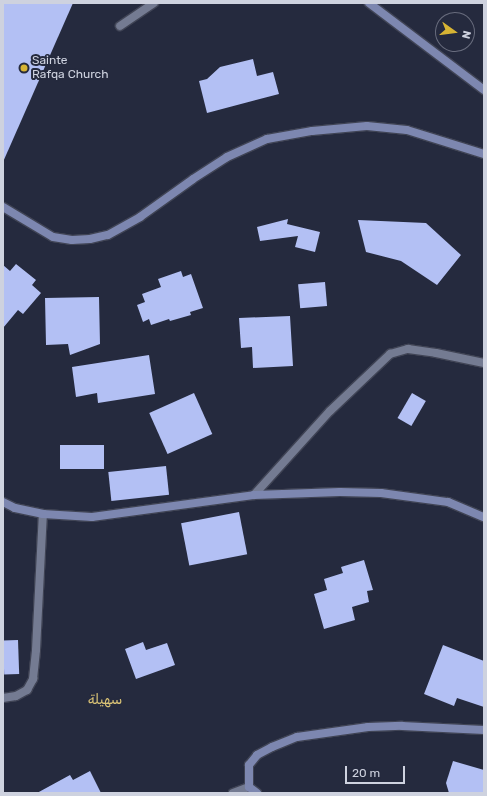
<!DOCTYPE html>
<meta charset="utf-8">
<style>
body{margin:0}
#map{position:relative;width:487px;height:796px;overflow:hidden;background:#252a3e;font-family:Rubik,Cairo,sans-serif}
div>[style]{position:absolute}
.building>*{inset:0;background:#b3c0f4;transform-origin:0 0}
.roads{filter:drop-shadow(1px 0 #404455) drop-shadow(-1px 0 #404455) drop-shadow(0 1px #404455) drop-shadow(0 -1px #404455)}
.street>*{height:8px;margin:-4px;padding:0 4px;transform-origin:4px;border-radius:4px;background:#747b92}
.secondary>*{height:8px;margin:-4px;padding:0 4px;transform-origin:4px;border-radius:4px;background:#7d87b0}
.dots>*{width:11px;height:11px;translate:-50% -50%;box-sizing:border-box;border:2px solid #252a3e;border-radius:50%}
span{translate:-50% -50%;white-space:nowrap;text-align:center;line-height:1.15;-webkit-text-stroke:4px #252a3e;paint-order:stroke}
.poi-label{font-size:12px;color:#ced2df}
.left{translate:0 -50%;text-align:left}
.quarter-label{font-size:14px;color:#d8c175}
.frame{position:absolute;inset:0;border:4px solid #ced2df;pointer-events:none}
.north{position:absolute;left:435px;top:12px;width:40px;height:40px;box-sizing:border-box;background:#252a3e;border:1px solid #696d7e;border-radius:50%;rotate:104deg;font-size:11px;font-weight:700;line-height:16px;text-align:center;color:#ced2df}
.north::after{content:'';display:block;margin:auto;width:14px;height:18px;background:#d7b434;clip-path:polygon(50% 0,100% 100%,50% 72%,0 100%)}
.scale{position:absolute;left:345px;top:766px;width:60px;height:18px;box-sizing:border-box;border:2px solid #ced2df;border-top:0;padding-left:5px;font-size:12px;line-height:14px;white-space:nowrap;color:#ced2df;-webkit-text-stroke:3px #252a3e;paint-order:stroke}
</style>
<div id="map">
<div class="building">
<div style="clip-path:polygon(3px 3px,73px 3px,3px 162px)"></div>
<div style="clip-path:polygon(253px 59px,257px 76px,273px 72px,279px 94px,207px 113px,199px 81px,207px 79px,220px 67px)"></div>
<div style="clip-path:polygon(288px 219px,287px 224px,320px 232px,315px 252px,295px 247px,298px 236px,260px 241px,257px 227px)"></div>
<div style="clip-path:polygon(358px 220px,426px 223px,461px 255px,437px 285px,401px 261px,366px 252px)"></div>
<div style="clip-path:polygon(16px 264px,36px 280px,32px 285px,41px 293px,23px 314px,18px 310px,3px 328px,3px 265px,10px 271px)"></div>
<div style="clip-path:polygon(181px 271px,183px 277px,191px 274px,203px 308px,190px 312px,191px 315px,170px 321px,169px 319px,151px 325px,149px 319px,143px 322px,137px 305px,145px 302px,142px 294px,161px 287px,158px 279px)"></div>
<div style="left:325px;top:282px;width:24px;height:27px;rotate:85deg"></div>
<div style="clip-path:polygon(99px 297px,100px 344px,70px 355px,68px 344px,46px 345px,45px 298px)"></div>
<div style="clip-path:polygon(290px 316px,293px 366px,253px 368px,252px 347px,241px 348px,239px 318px)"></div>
<div style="clip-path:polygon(149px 355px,155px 394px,98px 403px,97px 393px,76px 397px,72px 367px)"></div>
<div style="left:194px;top:393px;width:45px;height:49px;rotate:66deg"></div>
<div style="left:412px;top:393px;width:16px;height:29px;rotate:30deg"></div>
<div style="left:60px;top:445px;width:44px;height:24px"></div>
<div style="left:166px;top:466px;width:29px;height:58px;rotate:84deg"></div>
<div style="left:239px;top:512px;width:43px;height:59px;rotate:79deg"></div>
<div style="clip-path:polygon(364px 560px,373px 590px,367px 591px,369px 602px,352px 607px,355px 620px,324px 629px,314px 594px,327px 590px,324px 579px,343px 573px,341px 567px)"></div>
<div style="left:18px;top:640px;width:34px;height:15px;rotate:88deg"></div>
<div style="clip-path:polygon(143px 642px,146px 650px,167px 643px,175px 665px,136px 679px,125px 649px)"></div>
<div style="clip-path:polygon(443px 645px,484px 661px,484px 707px,457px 698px,454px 706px,424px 694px)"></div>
<div style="clip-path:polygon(453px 761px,484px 770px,484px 793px,449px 793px,446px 783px)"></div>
<div style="clip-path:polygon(90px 771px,101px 793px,37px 793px,70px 775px,73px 780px)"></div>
</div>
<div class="roads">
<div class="street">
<div style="left:120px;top:26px;width:41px;rotate:-34.1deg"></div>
<div style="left:254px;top:495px;width:113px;rotate:-47.9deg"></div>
<div style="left:330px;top:411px;width:83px;rotate:-43.5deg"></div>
<div style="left:390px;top:354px;width:19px;rotate:-16deg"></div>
<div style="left:408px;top:349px;width:28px;rotate:8deg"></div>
<div style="left:436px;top:353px;width:49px;rotate:11.8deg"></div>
<div style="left:3px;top:698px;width:13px;rotate:-9deg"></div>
<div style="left:16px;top:696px;width:13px;rotate:-29deg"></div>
<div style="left:27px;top:690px;width:13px;rotate:-61deg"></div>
<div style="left:33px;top:679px;width:29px;rotate:-84deg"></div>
<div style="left:36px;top:650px;width:136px;rotate:-87.1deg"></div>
<div style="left:233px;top:793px;width:17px;rotate:-21deg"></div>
</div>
<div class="secondary">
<div style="left:369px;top:3px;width:144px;rotate:37.1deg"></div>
<div style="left:3px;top:207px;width:58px;rotate:31deg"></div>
<div style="left:53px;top:237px;width:19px;rotate:9deg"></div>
<div style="left:72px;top:240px;width:18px;rotate:-3deg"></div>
<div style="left:90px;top:239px;width:18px;rotate:-13deg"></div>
<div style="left:108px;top:235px;width:37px;rotate:-29deg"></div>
<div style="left:140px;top:217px;width:65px;rotate:-35.6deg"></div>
<div style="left:193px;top:179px;width:40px;rotate:-32.9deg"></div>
<div style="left:227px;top:157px;width:44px;rotate:-24.2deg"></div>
<div style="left:267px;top:139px;width:46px;rotate:-10.1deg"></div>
<div style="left:312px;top:131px;width:55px;rotate:-5.2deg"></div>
<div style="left:367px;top:126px;width:40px;rotate:5.7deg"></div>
<div style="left:407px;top:130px;width:81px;rotate:17.3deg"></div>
<div style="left:3px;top:502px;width:13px;rotate:27deg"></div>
<div style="left:15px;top:508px;width:29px;rotate:12deg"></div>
<div style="left:43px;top:514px;width:49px;rotate:3.5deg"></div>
<div style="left:92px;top:517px;width:163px;rotate:-7.7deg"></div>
<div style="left:254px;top:495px;width:86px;rotate:-2deg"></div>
<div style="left:340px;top:492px;width:41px;rotate:1.4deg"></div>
<div style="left:381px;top:493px;width:68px;rotate:7.7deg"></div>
<div style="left:448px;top:502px;width:39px;rotate:23deg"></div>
<div style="left:257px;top:793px;width:10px;rotate:-143deg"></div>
<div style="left:249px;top:787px;width:22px;rotate:-90deg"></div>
<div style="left:249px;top:765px;width:13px;rotate:-51deg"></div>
<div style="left:257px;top:755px;width:17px;rotate:-28deg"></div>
<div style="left:272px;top:747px;width:27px;rotate:-22deg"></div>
<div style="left:297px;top:737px;width:72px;rotate:-8deg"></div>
<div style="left:368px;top:727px;width:34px;rotate:-2deg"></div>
<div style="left:402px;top:726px;width:82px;rotate:2.8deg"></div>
</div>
</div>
<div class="dots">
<div style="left:24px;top:68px;background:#d7b434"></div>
</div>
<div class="poi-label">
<span class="left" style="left:32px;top:68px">Sainte<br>Rafqa Church</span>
</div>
<div class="quarter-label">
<span style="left:105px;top:700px">سهيلة</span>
</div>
<div class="frame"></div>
<div class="north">N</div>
<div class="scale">20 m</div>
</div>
